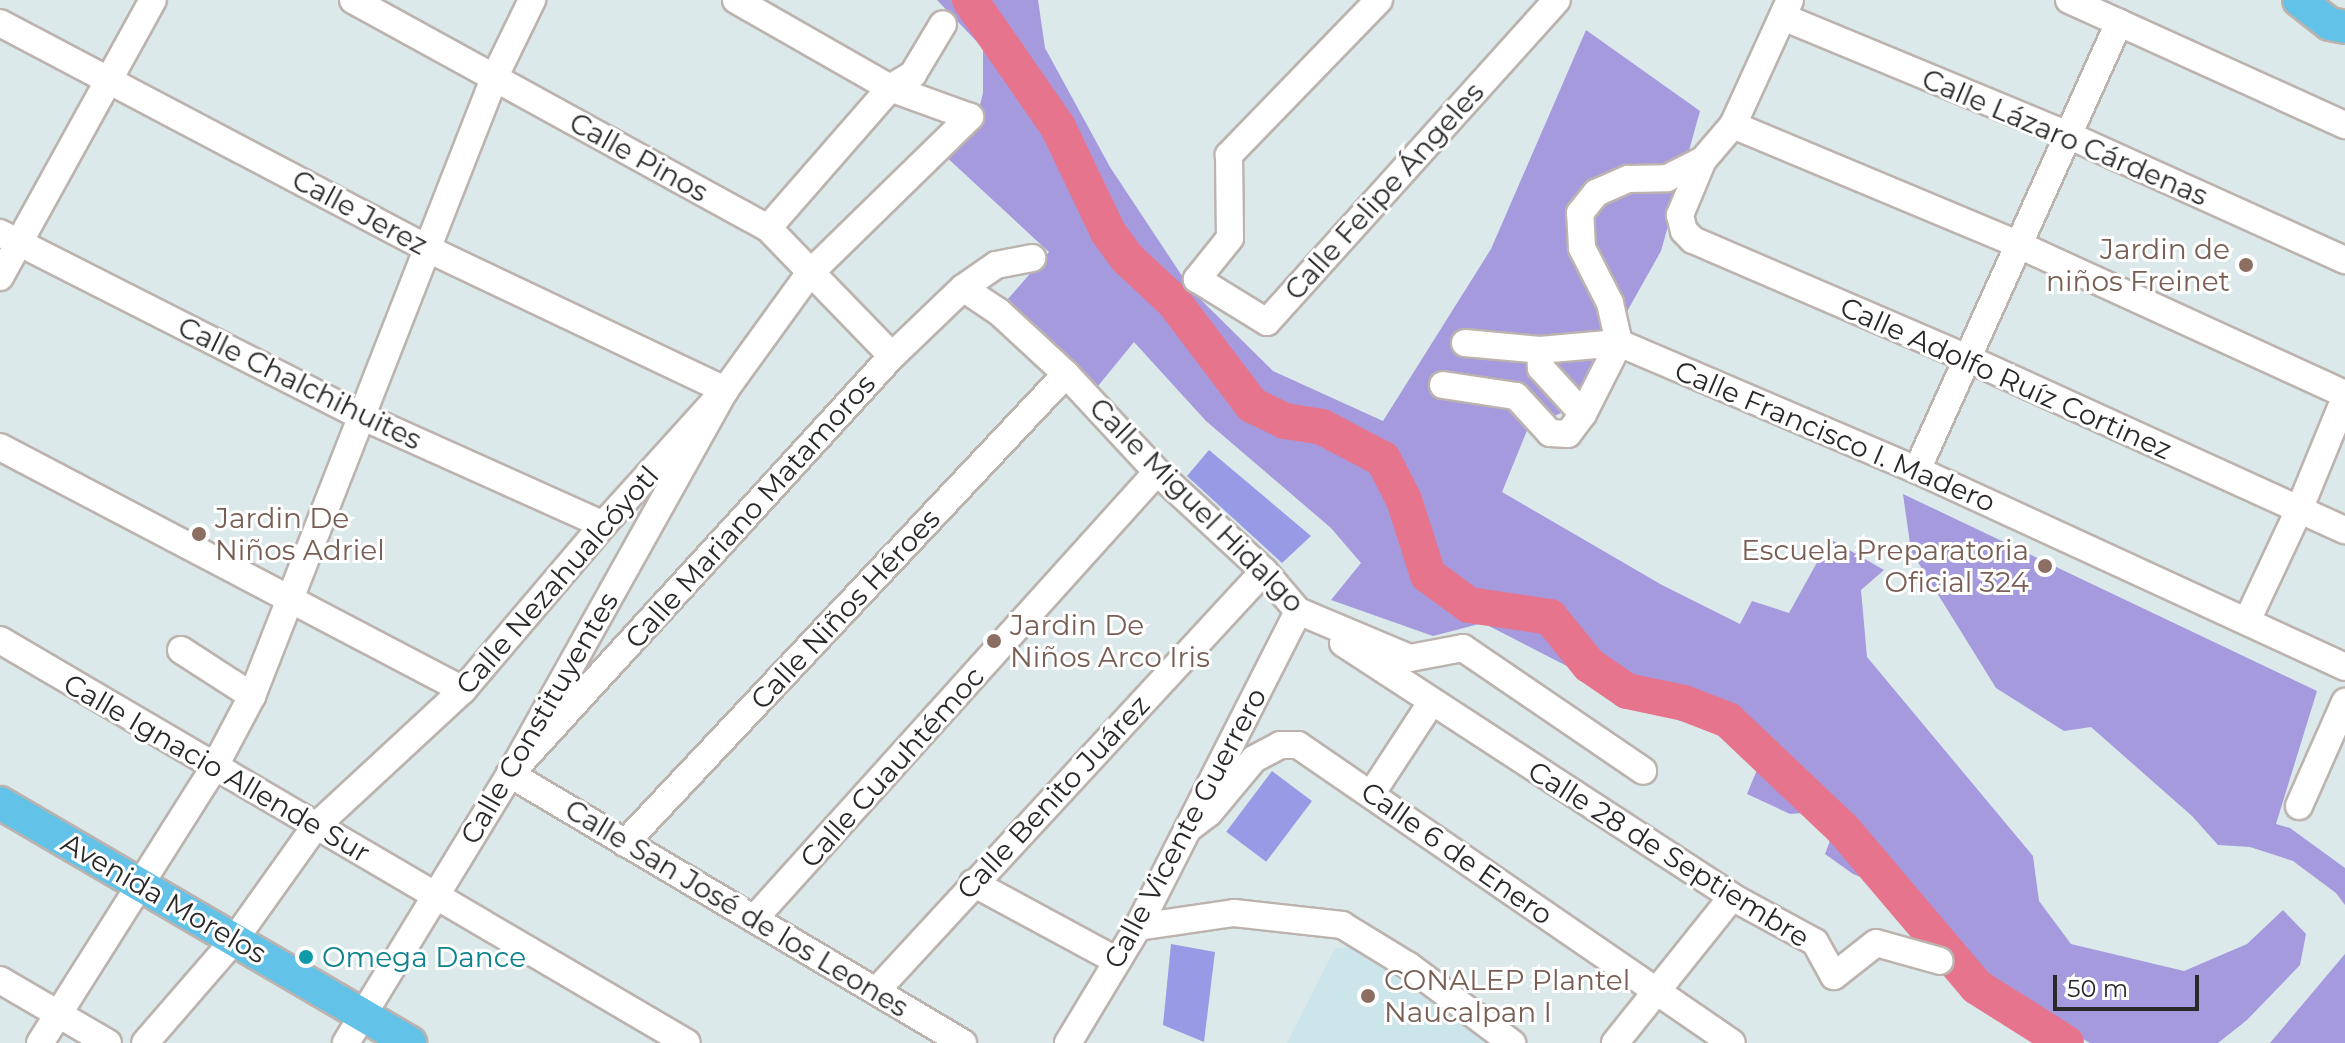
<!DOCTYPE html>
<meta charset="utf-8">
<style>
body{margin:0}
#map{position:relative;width:2345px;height:1043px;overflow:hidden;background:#dbe9ea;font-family:Montserrat,sans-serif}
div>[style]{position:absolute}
.education>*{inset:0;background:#cbe5eb}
.green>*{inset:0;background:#a69ade}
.pitch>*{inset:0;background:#979be5;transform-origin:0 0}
.river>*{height:36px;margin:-18px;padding:0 18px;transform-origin:18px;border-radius:18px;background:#e7748d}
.roads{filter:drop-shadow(2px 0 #bcb3af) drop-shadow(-2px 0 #bcb3af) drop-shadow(0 2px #bcb3af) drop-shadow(0 -2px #bcb3af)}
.minor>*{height:26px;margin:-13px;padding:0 13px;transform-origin:13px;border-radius:13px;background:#fff}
.major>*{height:32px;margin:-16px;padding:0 16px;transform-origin:16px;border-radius:16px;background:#63c2e7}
.dots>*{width:22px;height:22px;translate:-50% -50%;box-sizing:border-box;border:4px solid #fff;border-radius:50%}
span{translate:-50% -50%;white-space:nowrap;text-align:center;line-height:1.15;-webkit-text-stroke:6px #fff;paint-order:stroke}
.street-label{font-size:28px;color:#292929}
.education-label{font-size:28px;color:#785e54}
.right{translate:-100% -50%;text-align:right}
.left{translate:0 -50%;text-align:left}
.culture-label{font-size:28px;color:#0d838f}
.scale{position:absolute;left:2053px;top:975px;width:146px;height:36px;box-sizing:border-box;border:4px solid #292929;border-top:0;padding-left:10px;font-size:24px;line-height:28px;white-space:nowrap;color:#292929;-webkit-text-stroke:6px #fff;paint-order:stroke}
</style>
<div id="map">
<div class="education">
<div style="clip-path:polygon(1335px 948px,1355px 948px,1494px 1043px,1287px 1043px)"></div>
</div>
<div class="green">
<div style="clip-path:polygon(937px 0,1038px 0,1045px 48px,1110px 167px,1192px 291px,1273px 371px,1383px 421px,1491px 249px,1586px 30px,1700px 111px,1661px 251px,1597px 365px,1561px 413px,1528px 428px,1502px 492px,1662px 585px,1740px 624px,1752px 601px,1789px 613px,1830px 539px,1884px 570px,1861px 590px,1867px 657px,2033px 856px,2039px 901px,2071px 944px,2184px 971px,2247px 944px,2283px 910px,2306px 934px,2300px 965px,2247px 1020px,2218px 1043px,2090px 1043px,2002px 993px,1927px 903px,1853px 874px,1825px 854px,1832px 835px,1814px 812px,1790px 814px,1747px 794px,1766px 748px,1724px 725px,1625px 696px,1483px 623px,1433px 636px,1331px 600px,1361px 563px,1331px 528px,1206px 421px,1134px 342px,1098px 386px,1007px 300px,1049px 252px,942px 153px,977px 117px,983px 93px,983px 48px)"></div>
<div style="clip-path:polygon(1903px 494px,2317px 691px,2276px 824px,2290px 828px,2345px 868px,2345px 905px,2336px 893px,2293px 861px,2250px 847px,2218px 845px,2192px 816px,2091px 727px,2064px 731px,1996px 688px,1911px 551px)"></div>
<div style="clip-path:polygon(2345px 954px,2345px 1043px,2270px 1043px)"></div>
</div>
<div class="pitch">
<div style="clip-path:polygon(1209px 450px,1311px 536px,1282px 563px,1187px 476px)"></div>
<div style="left:1272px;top:771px;width:50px;height:76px;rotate:37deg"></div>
<div style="clip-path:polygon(1171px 944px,1215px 952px,1204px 1042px,1163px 1025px)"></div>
</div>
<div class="river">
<div style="left:970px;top:0;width:155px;rotate:55.3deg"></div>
<div style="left:1058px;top:127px;width:116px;rotate:64.5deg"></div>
<div style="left:1108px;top:232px;width:32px;rotate:54deg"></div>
<div style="left:1127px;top:258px;width:64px;rotate:43.1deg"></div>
<div style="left:1174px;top:302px;width:129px;rotate:52.9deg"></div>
<div style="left:1252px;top:405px;width:37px;rotate:26deg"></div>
<div style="left:1285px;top:421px;width:37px;rotate:9deg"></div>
<div style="left:1322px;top:427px;width:69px;rotate:27.7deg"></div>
<div style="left:1383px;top:459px;width:46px;rotate:62.9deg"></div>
<div style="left:1404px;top:500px;width:79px;rotate:72.3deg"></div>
<div style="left:1428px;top:575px;width:51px;rotate:36.2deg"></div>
<div style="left:1469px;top:605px;width:82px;rotate:8.4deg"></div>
<div style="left:1550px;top:617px;width:62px;rotate:50.9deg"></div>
<div style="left:1589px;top:665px;width:46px;rotate:34.4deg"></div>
<div style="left:1627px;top:691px;width:58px;rotate:11.9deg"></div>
<div style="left:1684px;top:703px;width:47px;rotate:21.1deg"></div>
<div style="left:1728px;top:720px;width:158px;rotate:43.5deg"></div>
<div style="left:1843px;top:829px;width:207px;rotate:49.7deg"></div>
<div style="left:1977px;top:987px;width:105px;rotate:32.2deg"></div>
</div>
<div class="roads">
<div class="minor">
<div style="left:353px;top:0;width:474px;rotate:28.8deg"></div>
<div style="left:768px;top:228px;width:178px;rotate:45.9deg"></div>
<div style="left:736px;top:0;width:177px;rotate:29.7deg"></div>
<div style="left:890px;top:88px;width:85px;rotate:19.9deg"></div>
<div style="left:1379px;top:0;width:216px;rotate:134.1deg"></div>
<div style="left:1229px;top:155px;width:83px;rotate:89.3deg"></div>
<div style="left:1230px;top:238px;width:53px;rotate:128.8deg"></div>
<div style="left:1197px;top:279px;width:82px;rotate:31.6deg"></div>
<div style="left:1267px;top:322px;width:433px;rotate:-48deg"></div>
<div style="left:1790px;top:0;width:137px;rotate:114.5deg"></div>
<div style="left:1733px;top:125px;width:46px;rotate:130.6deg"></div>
<div style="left:1703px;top:160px;width:60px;rotate:112.7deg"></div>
<div style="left:1680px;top:215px;width:16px;rotate:76deg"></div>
<div style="left:1684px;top:231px;width:13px;rotate:45deg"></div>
<div style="left:1693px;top:240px;width:301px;rotate:23.3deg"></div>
<div style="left:1969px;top:359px;width:413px;rotate:24.5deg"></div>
<div style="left:2069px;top:0;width:303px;rotate:24.4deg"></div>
<div style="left:1783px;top:17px;width:311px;rotate:22.5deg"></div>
<div style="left:2070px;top:136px;width:302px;rotate:24.3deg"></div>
<div style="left:0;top:23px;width:484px;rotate:27.8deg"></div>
<div style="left:428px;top:249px;width:329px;rotate:25.4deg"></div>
<div style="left:725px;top:390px;width:440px;rotate:119.2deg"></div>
<div style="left:510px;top:774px;width:315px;rotate:121.4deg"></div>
<div style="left:1733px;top:125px;width:308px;rotate:22.7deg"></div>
<div style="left:2017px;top:244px;width:361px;rotate:24.6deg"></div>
<div style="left:768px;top:228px;width:186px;rotate:-48.9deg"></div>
<div style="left:890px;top:88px;width:27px;rotate:-31deg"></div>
<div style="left:913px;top:74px;width:58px;rotate:-59deg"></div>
<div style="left:0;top:233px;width:405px;rotate:26.9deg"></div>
<div style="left:361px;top:416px;width:265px;rotate:24.2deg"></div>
<div style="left:0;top:277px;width:316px;rotate:-61.1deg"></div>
<div style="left:963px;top:288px;width:43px;rotate:33.7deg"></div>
<div style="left:999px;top:312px;width:91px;rotate:42.8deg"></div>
<div style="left:1066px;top:374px;width:134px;rotate:47.1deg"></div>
<div style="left:1157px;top:472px;width:146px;rotate:42.8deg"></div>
<div style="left:1264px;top:571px;width:52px;rotate:49.6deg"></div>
<div style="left:1298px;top:611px;width:121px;rotate:22.8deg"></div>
<div style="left:1410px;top:658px;width:54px;rotate:-10.7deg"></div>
<div style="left:1463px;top:648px;width:218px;rotate:34.3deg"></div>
<div style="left:1465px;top:343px;width:75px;rotate:5.3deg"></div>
<div style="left:1540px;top:350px;width:79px;rotate:-5.1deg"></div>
<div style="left:1619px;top:343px;width:324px;rotate:23.1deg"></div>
<div style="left:1917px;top:470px;width:471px;rotate:24.7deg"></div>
<div style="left:1619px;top:343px;width:41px;rotate:-102.7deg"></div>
<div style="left:1610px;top:303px;width:62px;rotate:-117deg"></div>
<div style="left:1582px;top:248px;width:35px;rotate:-93deg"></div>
<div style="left:1580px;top:213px;width:26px;rotate:-51deg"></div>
<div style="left:1596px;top:193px;width:35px;rotate:-24deg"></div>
<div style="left:1628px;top:179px;width:39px;rotate:-1deg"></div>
<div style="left:1667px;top:178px;width:40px;rotate:-26.6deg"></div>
<div style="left:1540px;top:350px;width:18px;rotate:87deg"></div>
<div style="left:1541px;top:368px;width:62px;rotate:47.6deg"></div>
<div style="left:1443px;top:385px;width:74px;rotate:8.6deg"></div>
<div style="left:1516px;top:396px;width:50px;rotate:47.4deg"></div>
<div style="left:1550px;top:433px;width:18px;rotate:3deg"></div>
<div style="left:1568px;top:434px;width:25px;rotate:-53deg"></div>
<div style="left:1583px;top:414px;width:80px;rotate:-63.1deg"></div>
<div style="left:0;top:447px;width:523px;rotate:27.69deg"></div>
<div style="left:1917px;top:470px;width:491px;rotate:-65.7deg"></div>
<div style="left:2247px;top:621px;width:123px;rotate:-64.9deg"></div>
<div style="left:2299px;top:510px;width:121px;rotate:-67.7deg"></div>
<div style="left:0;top:640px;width:796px;rotate:30.4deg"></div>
<div style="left:1343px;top:643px;width:465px;rotate:33.1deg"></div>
<div style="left:1732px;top:897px;width:94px;rotate:28.5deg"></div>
<div style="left:1815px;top:942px;width:39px;rotate:61deg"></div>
<div style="left:1834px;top:976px;width:53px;rotate:-38.2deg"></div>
<div style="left:1876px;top:943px;width:66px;rotate:15.7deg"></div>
<div style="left:181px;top:650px;width:85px;rotate:32.9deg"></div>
<div style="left:1372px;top:793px;width:108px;rotate:-56.8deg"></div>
<div style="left:2299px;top:806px;width:114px;rotate:-66.1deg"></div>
<div style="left:1189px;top:828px;width:25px;rotate:-37deg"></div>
<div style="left:1209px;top:813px;width:70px;rotate:-50.2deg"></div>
<div style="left:1254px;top:759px;width:30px;rotate:-28deg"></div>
<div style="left:1280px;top:745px;width:18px"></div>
<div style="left:1298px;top:745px;width:526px;rotate:34.47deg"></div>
<div style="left:625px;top:843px;width:644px;rotate:-46.76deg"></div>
<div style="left:973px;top:883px;width:164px;rotate:28.4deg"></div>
<div style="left:754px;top:919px;width:602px;rotate:-47.96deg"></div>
<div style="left:1138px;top:927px;width:97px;rotate:-8.3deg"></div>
<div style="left:1234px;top:913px;width:109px;rotate:6.3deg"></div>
<div style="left:1342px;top:925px;width:79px;rotate:31.5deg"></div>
<div style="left:1409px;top:966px;width:129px;rotate:36.8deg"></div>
<div style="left:0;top:980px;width:125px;rotate:30.3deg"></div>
<div style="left:877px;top:990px;width:570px;rotate:-47.27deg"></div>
<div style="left:40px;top:1043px;width:328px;rotate:-57.7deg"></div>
<div style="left:215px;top:766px;width:79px;rotate:-62.1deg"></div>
<div style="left:252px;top:696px;width:666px;rotate:-68.6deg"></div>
<div style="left:495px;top:76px;width:85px;rotate:-64deg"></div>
<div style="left:145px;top:1043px;width:138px;rotate:-49.1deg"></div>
<div style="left:235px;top:939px;width:138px;rotate:-54.5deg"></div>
<div style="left:315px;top:827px;width:202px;rotate:-42.8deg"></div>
<div style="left:463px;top:690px;width:216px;rotate:-49.7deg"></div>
<div style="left:603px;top:525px;width:182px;rotate:-47.9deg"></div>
<div style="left:725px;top:390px;width:143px;rotate:-54.1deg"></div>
<div style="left:809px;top:274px;width:225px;rotate:-44.3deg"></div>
<div style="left:963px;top:1043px;width:527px;rotate:-149.3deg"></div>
<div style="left:510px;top:774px;width:566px;rotate:-47.58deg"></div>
<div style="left:892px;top:356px;width:98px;rotate:-43.8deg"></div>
<div style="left:963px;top:288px;width:40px;rotate:-34.9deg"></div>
<div style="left:996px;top:265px;width:37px;rotate:-11deg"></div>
<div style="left:1068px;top:1043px;width:135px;rotate:-58.9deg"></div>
<div style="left:1138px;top:927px;width:354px;rotate:-63.1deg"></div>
<div style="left:1615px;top:1043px;width:187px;rotate:-51.3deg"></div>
</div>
<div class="major">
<div style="left:2299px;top:0;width:39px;rotate:38deg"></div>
<div style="left:2330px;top:24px;width:15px;rotate:11deg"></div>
<div style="left:0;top:803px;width:475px;rotate:30.3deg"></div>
</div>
</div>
<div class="dots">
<div style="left:2246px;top:265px;background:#8d6e63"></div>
<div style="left:199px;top:534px;background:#8d6e63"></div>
<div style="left:2045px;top:566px;background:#8d6e63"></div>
<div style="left:994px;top:641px;background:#8d6e63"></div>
<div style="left:306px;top:957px;background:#0f9aa8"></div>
<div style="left:1368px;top:996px;background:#8d6e63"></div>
</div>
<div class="street-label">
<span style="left:2065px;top:137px;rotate:23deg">Calle Lázaro Cárdenas</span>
<span style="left:639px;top:157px;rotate:29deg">Calle Pinos</span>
<span style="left:1384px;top:191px;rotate:-48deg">Calle Felipe Ángeles</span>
<span style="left:360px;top:212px;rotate:28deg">Calle Jerez</span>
<span style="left:2006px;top:378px;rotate:24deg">Calle Adolfo Ruíz Cortinez</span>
<span style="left:300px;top:383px;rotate:26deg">Calle Chalchihuites</span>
<span style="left:1835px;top:436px;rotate:23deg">Calle Francisco I. Madero</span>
<span style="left:1197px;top:505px;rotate:45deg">Calle Miguel Hidalgo</span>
<span style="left:750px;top:511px;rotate:-48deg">Calle Mariano Matamoros</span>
<span style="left:557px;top:580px;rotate:-49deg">Calle Nezahualcóyotl</span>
<span style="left:845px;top:609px;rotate:-47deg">Calle Niños Héroes</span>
<span style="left:539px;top:718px;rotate:-60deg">Calle Constituyentes</span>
<span style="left:892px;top:767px;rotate:-48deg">Calle Cuauhtémoc</span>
<span style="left:217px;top:768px;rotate:30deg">Calle Ignacio Allende Sur</span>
<span style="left:1053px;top:797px;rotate:-47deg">Calle Benito Juárez</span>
<span style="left:1185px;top:828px;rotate:-62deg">Calle Vicente Guerrero</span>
<span style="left:1457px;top:853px;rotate:35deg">Calle 6 de Enero</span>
<span style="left:1669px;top:854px;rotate:32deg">Calle 28 de Septiembre</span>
<span style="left:164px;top:898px;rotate:30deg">Avenida Morelos</span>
<span style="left:737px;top:908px;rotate:31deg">Calle San José de los Leones</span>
</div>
<div class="education-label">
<span class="right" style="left:2230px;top:265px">Jardin de<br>niños Freinet</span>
<span class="left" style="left:215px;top:534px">Jardin De<br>Niños Adriel</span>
<span class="right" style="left:2029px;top:566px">Escuela Preparatoria<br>Oficial 324</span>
<span class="left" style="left:1010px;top:641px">Jardin De<br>Niños Arco Iris</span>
<span class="left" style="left:1384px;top:996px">CONALEP Plantel<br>Naucalpan I</span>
</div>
<div class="culture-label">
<span class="left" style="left:322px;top:957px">Omega Dance</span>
</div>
<div class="scale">50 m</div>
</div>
